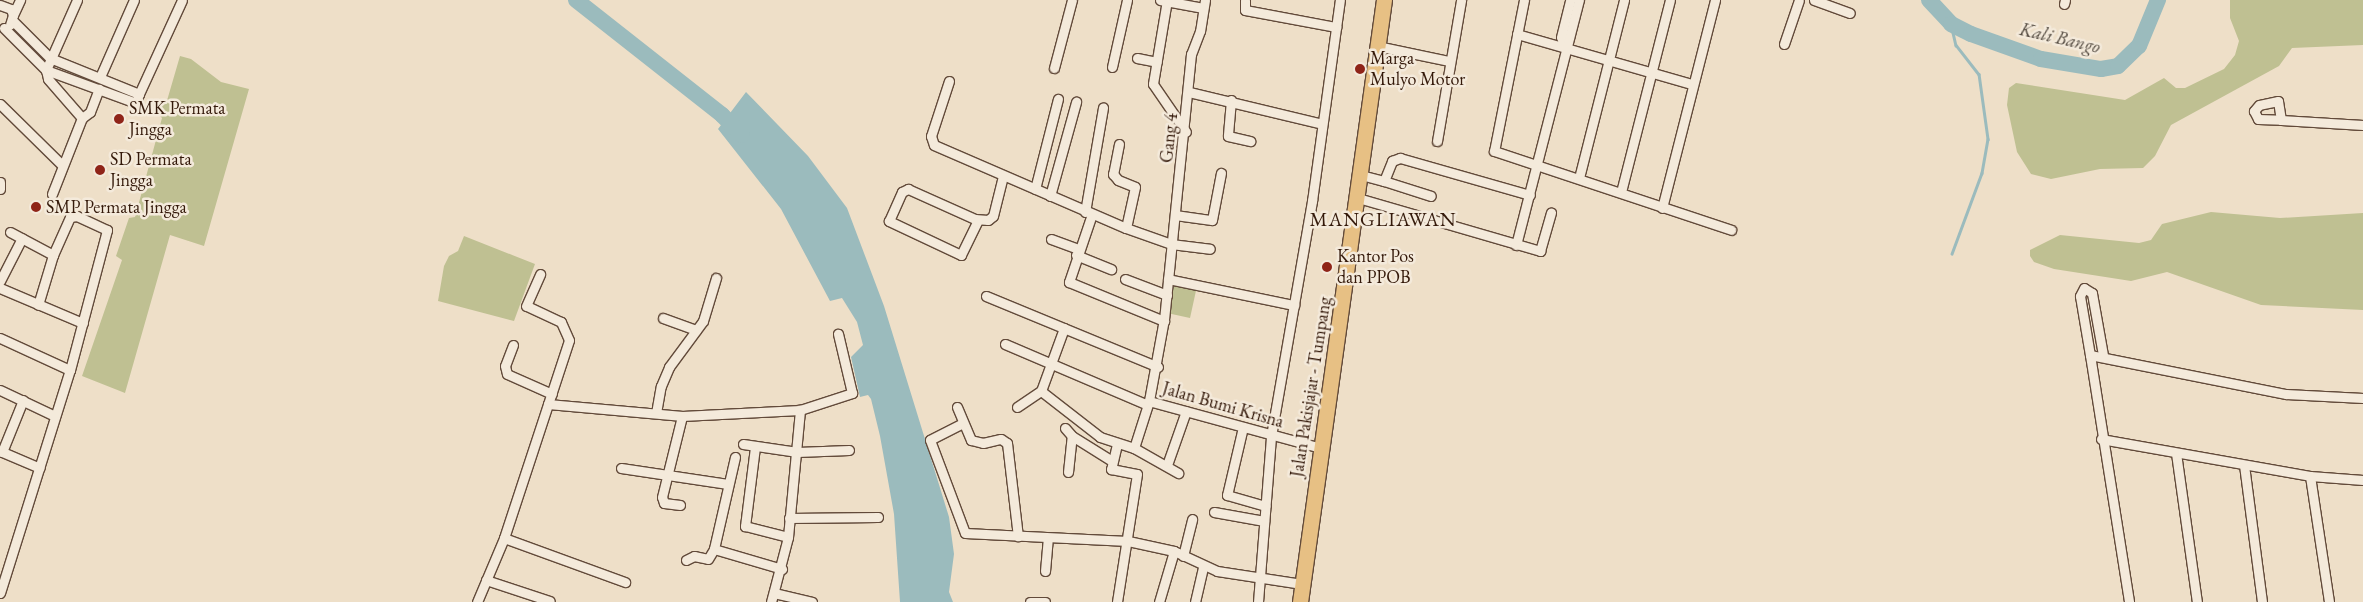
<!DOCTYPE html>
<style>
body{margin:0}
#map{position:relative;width:2363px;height:602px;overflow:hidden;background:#eedfc8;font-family:"EB Garamond",serif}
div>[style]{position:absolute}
.green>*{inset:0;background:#bfc092}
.water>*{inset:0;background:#9bbbbd}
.stream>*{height:2.5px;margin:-1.25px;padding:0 1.25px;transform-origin:1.25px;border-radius:1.25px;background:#9bbbbd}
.river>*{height:16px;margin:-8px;padding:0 8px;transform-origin:8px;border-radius:8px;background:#9bbbbd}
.roads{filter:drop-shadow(1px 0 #624a3a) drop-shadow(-1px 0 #624a3a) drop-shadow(0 1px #624a3a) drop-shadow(0 -1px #624a3a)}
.street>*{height:9px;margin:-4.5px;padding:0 4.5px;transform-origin:4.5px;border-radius:4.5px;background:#f4eadb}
.primary>*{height:15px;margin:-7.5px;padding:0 7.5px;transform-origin:7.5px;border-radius:7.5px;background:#e7c084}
.dots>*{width:14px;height:14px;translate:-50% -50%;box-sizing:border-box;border:2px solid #f4eadb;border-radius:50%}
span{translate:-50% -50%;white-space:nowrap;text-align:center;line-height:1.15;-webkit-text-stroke:5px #f4eadb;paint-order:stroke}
.poi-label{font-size:18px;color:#34190a}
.left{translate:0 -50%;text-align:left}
.street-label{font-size:18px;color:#34190a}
.water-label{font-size:19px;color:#534a40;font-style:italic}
.quarter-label{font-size:20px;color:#34190a;letter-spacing:1px}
</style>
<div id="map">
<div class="green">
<div style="clip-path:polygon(2230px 0,2363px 0,2363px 45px,2292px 48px,2279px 66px,2171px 125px,2155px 156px,2143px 168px,2100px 169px,2051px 179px,2031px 174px,2017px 152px,2007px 105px,2009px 88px,2016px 83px,2125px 100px,2164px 78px,2176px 88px,2185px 88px,2224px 69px,2235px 55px,2239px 41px,2230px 18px)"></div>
<div style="clip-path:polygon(180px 56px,191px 59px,221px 82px,249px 89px,204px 246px,170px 235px,125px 393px,82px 376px,122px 260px,116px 256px,129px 218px,135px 217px,162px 118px,156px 111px,158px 104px,166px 104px)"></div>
<div style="clip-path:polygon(2211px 212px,2280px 218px,2363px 213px,2363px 310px,2261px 305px,2167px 272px,2131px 281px,2054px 269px,2034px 262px,2030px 256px,2030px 250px,2060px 235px,2139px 243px,2151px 240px,2162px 224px)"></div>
<div style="clip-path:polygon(464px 236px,535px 264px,514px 321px,438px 301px,444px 266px,449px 256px,458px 251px)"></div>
<div style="clip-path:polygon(1171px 284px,1197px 286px,1190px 318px,1167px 313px)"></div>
</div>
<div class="water">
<div style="clip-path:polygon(746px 92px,808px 156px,847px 208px,884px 306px,949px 517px,954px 554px,949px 592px,953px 602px,900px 602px,894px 514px,880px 436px,871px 399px,868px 395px,860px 397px,851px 357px,863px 345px,857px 322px,842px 298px,830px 301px,781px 209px,718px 129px)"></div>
</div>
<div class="stream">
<div style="left:1951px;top:24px;width:22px;rotate:77deg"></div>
<div style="left:1956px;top:45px;width:37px;rotate:52deg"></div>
<div style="left:1979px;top:74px;width:66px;rotate:82.1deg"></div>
<div style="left:1988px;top:139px;width:35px;rotate:100deg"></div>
<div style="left:1982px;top:173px;width:86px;rotate:110.3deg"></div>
</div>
<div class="river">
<div style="left:576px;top:0;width:186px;rotate:38.2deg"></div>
<div style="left:722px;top:115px;width:28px;rotate:45deg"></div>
<div style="left:1929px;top:0;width:33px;rotate:47deg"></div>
<div style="left:1951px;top:24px;width:22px;rotate:27deg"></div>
<div style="left:1971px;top:34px;width:74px;rotate:19.7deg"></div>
<div style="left:2041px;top:59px;width:61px;rotate:9.5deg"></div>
<div style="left:2101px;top:69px;width:17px;rotate:-10deg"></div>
<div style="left:2118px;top:66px;width:29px;rotate:-44deg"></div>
<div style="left:2139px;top:46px;width:50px;rotate:-67.6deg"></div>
</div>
<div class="roads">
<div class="street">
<div style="left:77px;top:0;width:77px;rotate:113.9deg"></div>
<div style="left:46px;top:70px;width:9px;rotate:77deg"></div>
<div style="left:48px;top:79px;width:52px;rotate:48.9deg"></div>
<div style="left:1160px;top:0;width:44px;rotate:10.5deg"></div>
<div style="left:1167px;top:0;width:85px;rotate:99.5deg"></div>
<div style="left:1153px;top:84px;width:58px;rotate:55.5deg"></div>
<div style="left:1205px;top:0;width:31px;rotate:99deg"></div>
<div style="left:1200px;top:31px;width:25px;rotate:111deg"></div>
<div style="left:1191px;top:54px;width:266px;rotate:95.8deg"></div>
<div style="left:1164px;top:319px;width:83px;rotate:100.4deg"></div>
<div style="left:1149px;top:401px;width:178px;rotate:15.3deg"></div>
<div style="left:1245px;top:0;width:10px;rotate:90deg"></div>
<div style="left:1245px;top:10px;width:93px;rotate:10.6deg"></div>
<div style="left:1524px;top:0;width:154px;rotate:101.2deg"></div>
<div style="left:1494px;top:151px;width:250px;rotate:18.4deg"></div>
<div style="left:1814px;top:0;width:38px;rotate:20deg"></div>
<div style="left:2064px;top:4px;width:4px;rotate:-76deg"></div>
<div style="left:0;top:5px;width:12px;rotate:20deg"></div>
<div style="left:11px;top:9px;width:6px;rotate:72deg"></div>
<div style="left:13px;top:15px;width:10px;rotate:107deg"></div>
<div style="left:13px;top:15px;width:17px;rotate:-65deg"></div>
<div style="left:4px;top:28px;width:59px;rotate:45deg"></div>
<div style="left:46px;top:70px;width:96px;rotate:20.1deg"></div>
<div style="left:136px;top:103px;width:9px;rotate:-72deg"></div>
<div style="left:139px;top:94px;width:96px;rotate:-158deg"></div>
<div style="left:50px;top:58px;width:52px;rotate:-135deg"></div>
<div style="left:1517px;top:34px;width:181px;rotate:16deg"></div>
<div style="left:1784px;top:44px;width:46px;rotate:-71.2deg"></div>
<div style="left:1377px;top:46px;width:74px;rotate:11.8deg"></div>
<div style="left:1564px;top:46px;width:9px;rotate:-108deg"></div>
<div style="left:1561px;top:37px;width:38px;rotate:-76deg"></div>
<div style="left:1137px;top:58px;width:20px;rotate:11deg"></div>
<div style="left:1112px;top:67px;width:69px;rotate:-77.4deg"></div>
<div style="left:1054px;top:68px;width:70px;rotate:-75.2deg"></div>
<div style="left:100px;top:77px;width:84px;rotate:-66.2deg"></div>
<div style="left:949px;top:81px;width:58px;rotate:108.1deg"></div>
<div style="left:931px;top:136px;width:9px;rotate:72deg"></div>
<div style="left:934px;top:145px;width:209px;rotate:23.4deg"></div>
<div style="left:1126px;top:228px;width:48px;rotate:19.6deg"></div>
<div style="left:1171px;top:244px;width:39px;rotate:7deg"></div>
<div style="left:1189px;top:92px;width:137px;rotate:13.5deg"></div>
<div style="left:139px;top:94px;width:103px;rotate:-65.4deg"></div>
<div style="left:1231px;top:100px;width:36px;rotate:95deg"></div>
<div style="left:1228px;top:136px;width:23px;rotate:13deg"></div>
<div style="left:0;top:104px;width:87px;rotate:44.5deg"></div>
<div style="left:2281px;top:120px;width:19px;rotate:-99deg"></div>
<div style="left:2278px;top:101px;width:19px;rotate:168deg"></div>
<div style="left:2259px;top:105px;width:8px;rotate:130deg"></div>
<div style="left:2254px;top:111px;width:9px;rotate:63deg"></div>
<div style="left:2258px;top:119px;width:23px;rotate:2deg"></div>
<div style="left:2281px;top:120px;width:82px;rotate:3.5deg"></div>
<div style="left:1437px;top:141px;width:143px;rotate:-80.3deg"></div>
<div style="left:1119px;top:144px;width:31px;rotate:101deg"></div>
<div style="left:1113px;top:174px;width:8px;rotate:50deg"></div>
<div style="left:1118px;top:180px;width:18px;rotate:22deg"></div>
<div style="left:1135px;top:187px;width:42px;rotate:102.4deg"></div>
<div style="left:1361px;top:175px;width:24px;rotate:15deg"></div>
<div style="left:1384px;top:181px;width:22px;rotate:-68deg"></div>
<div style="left:1392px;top:161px;width:9px;rotate:-21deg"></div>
<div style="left:1400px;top:158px;width:135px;rotate:15.9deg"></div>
<div style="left:1579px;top:178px;width:184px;rotate:-75.8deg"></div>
<div style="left:1384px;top:181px;width:49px;rotate:17.7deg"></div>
<div style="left:0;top:182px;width:7px;rotate:90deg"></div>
<div style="left:1035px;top:189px;width:93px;rotate:-75.7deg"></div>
<div style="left:1621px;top:192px;width:198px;rotate:-75.7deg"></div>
<div style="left:52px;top:194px;width:82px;rotate:-68.5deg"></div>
<div style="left:82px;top:118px;width:10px;rotate:-37deg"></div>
<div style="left:90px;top:112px;width:25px;rotate:-69deg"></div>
<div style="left:1050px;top:196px;width:98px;rotate:-74.5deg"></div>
<div style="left:1358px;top:198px;width:190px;rotate:16.2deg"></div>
<div style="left:1540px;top:251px;width:40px;rotate:-74deg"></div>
<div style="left:1662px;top:208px;width:215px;rotate:-75.7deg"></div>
<div style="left:1085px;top:212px;width:106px;rotate:-80.2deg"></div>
<div style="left:1092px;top:214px;width:72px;rotate:108.7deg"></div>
<div style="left:1069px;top:282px;width:103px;rotate:22.3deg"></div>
<div style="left:1175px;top:215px;width:37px;rotate:8deg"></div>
<div style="left:1212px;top:220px;width:48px;rotate:-79.2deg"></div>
<div style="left:978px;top:220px;width:39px;rotate:116deg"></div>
<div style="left:961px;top:255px;width:80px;rotate:-154.7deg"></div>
<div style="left:889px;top:221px;width:32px;rotate:-66deg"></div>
<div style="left:902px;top:192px;width:7px;rotate:-27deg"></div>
<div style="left:908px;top:189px;width:73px;rotate:24.1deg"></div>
<div style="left:975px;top:219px;width:13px;rotate:4deg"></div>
<div style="left:988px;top:220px;width:6px;rotate:-39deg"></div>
<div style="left:993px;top:216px;width:41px;rotate:-76deg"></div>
<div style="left:10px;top:232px;width:49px;rotate:28.1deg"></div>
<div style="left:1051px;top:239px;width:29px;rotate:20deg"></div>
<div style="left:1516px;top:245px;width:253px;rotate:-75.6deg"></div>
<div style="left:1076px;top:255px;width:38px;rotate:22deg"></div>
<div style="left:1125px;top:279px;width:45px;rotate:20.9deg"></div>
<div style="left:1168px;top:279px;width:129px;rotate:11.7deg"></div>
<div style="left:0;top:281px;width:48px;rotate:-62.9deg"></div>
<div style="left:0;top:288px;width:90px;rotate:22.9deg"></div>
<div style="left:986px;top:296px;width:186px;rotate:22.4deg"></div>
<div style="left:663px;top:318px;width:35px;rotate:20deg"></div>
<div style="left:0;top:338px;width:77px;rotate:24.6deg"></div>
<div style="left:1005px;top:344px;width:155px;rotate:23.1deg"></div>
<div style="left:513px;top:345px;width:22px;rotate:111deg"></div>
<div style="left:505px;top:366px;width:8px;rotate:76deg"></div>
<div style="left:507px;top:374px;width:49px;rotate:24deg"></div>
<div style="left:2090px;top:355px;width:250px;rotate:81deg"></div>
<div style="left:2103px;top:355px;width:63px;rotate:-100.1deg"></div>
<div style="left:2092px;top:293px;width:9px;rotate:-148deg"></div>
<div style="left:2084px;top:288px;width:9px;rotate:117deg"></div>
<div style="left:2080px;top:296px;width:60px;rotate:80.4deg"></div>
<div style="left:2090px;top:355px;width:200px;rotate:11.3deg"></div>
<div style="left:2286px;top:394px;width:77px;rotate:3deg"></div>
<div style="left:0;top:390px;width:61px;rotate:25.3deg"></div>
<div style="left:1041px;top:391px;width:67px;rotate:-69.9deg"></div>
<div style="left:548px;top:404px;width:135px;rotate:5.1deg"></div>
<div style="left:682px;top:416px;width:118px;rotate:-2.9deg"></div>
<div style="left:800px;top:410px;width:55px;rotate:-18.1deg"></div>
<div style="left:852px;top:393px;width:61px;rotate:-103.3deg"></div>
<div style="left:957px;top:407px;width:36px;rotate:67deg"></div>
<div style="left:971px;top:440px;width:12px;rotate:14deg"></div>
<div style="left:983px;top:443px;width:18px;rotate:-13deg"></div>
<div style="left:1001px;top:439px;width:7px;rotate:34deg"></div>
<div style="left:1007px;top:443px;width:94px;rotate:83.3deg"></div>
<div style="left:1017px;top:407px;width:29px;rotate:-34deg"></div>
<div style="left:1041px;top:391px;width:75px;rotate:37.9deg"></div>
<div style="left:1100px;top:437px;width:36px;rotate:18deg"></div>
<div style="left:1134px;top:448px;width:49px;rotate:-72.3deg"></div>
<div style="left:656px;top:413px;width:27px;rotate:-80deg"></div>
<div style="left:661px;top:386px;width:21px;rotate:-67deg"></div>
<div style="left:669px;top:367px;width:57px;rotate:-53.5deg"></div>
<div style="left:703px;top:321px;width:45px;rotate:-73.2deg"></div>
<div style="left:963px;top:423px;width:37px;rotate:153deg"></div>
<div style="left:930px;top:440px;width:99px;rotate:69.4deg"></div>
<div style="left:965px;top:533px;width:163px;rotate:2.8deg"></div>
<div style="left:1128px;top:541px;width:47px;rotate:12.3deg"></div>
<div style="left:1174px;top:551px;width:47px;rotate:24.9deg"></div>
<div style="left:1217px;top:571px;width:86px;rotate:8.7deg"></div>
<div style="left:1243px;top:427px;width:70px;rotate:103.2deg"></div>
<div style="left:1227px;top:495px;width:40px;rotate:16deg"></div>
<div style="left:1065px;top:428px;width:11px;rotate:49deg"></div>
<div style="left:2101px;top:439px;width:212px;rotate:10deg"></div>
<div style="left:2310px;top:476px;width:53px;rotate:4.3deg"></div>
<div style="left:743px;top:444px;width:55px;rotate:8.4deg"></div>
<div style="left:797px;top:452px;width:52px;rotate:-2.2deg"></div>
<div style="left:1117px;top:444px;width:26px;rotate:103deg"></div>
<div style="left:1111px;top:469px;width:26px;rotate:11deg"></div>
<div style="left:1137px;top:474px;width:130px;rotate:98.9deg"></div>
<div style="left:755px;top:447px;width:80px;rotate:97.2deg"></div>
<div style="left:745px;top:526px;width:44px;rotate:14.3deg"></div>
<div style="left:1134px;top:448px;width:51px;rotate:29.6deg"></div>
<div style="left:0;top:451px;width:43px;rotate:23deg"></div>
<div style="left:2px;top:452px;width:56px;rotate:-68deg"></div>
<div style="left:2176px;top:453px;width:150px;rotate:82deg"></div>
<div style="left:735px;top:457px;width:94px;rotate:102.9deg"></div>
<div style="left:714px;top:549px;width:71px;rotate:16.4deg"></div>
<div style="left:1167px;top:465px;width:57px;rotate:-70.6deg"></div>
<div style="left:2244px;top:465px;width:138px;rotate:82.5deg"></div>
<div style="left:621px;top:468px;width:108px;rotate:8.5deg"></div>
<div style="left:1068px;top:472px;width:36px;rotate:-84deg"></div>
<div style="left:1072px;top:436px;width:47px;rotate:32deg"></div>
<div style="left:2310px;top:476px;width:127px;rotate:81.4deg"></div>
<div style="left:680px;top:505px;width:16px;rotate:-173deg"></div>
<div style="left:664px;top:503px;width:6px;rotate:-108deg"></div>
<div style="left:662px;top:497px;width:83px;rotate:-76.1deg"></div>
<div style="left:1214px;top:512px;width:51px;rotate:10.2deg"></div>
<div style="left:789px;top:518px;width:89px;rotate:-0.6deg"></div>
<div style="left:504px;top:538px;width:129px;rotate:20deg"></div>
<div style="left:1183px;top:556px;width:38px;rotate:-76deg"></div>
<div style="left:686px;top:560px;width:9px;rotate:-27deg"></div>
<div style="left:694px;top:556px;width:14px;rotate:12deg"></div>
<div style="left:708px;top:559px;width:12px;rotate:-59deg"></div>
<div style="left:1045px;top:571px;width:33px;rotate:-85deg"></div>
<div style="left:486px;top:580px;width:67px;rotate:18.2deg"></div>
<div style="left:0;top:593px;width:234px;rotate:-72.6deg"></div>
<div style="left:70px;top:370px;width:145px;rotate:-75.2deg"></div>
<div style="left:107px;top:230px;width:33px;rotate:-155deg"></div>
<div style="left:77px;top:216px;width:7px;rotate:172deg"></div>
<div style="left:70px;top:217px;width:42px;rotate:114.1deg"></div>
<div style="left:53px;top:255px;width:52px;rotate:106.7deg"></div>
<div style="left:774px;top:593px;width:39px;rotate:13deg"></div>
<div style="left:477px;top:602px;width:69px;rotate:-67.1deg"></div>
<div style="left:504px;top:538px;width:208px;rotate:-71.8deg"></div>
<div style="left:569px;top:340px;width:20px;rotate:-114deg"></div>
<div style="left:561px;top:322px;width:38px;rotate:-155deg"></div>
<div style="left:526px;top:306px;width:35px;rotate:-66deg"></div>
<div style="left:771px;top:602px;width:67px;rotate:-75.3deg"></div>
<div style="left:788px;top:537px;width:128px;rotate:-84.6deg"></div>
<div style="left:1030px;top:602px;width:15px"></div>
<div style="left:1159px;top:602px;width:53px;rotate:-73.6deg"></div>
<div style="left:1195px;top:602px;width:37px;rotate:-77deg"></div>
<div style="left:1258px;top:602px;width:167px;rotate:-85.5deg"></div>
<div style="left:1271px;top:436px;width:239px;rotate:-80.1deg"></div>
<div style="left:1312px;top:201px;width:203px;rotate:-82.1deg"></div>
</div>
<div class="primary">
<div style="left:1300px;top:602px;width:608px;rotate:-82.06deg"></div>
</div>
</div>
<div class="dots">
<div style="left:1360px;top:69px;background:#8f2418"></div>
<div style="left:119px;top:119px;background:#8f2418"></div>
<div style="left:100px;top:170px;background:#8f2418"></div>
<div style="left:36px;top:207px;background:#8f2418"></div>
<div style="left:1327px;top:267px;background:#8f2418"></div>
</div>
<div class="poi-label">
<span class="left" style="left:1370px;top:69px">Marga<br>Mulyo Motor</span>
<span class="left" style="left:129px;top:119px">SMK Permata<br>Jingga</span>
<span class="left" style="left:110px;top:170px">SD Permata<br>Jingga</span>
<span class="left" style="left:46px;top:207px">SMP Permata Jingga</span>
<span class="left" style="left:1337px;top:267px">Kantor Pos<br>dan PPOB</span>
</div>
<div class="street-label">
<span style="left:1169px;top:138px;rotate:-84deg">Gang 4</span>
<span style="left:1311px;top:387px;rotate:-81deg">Jalan Pakisjajar - Tumpang</span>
<span style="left:1223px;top:405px;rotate:16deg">Jalan Bumi Krisna</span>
</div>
<div class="water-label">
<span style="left:2060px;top:38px;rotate:13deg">Kali Bango</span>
</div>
<div class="quarter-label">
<span style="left:1383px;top:219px">MANGLIAWAN</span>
</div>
</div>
